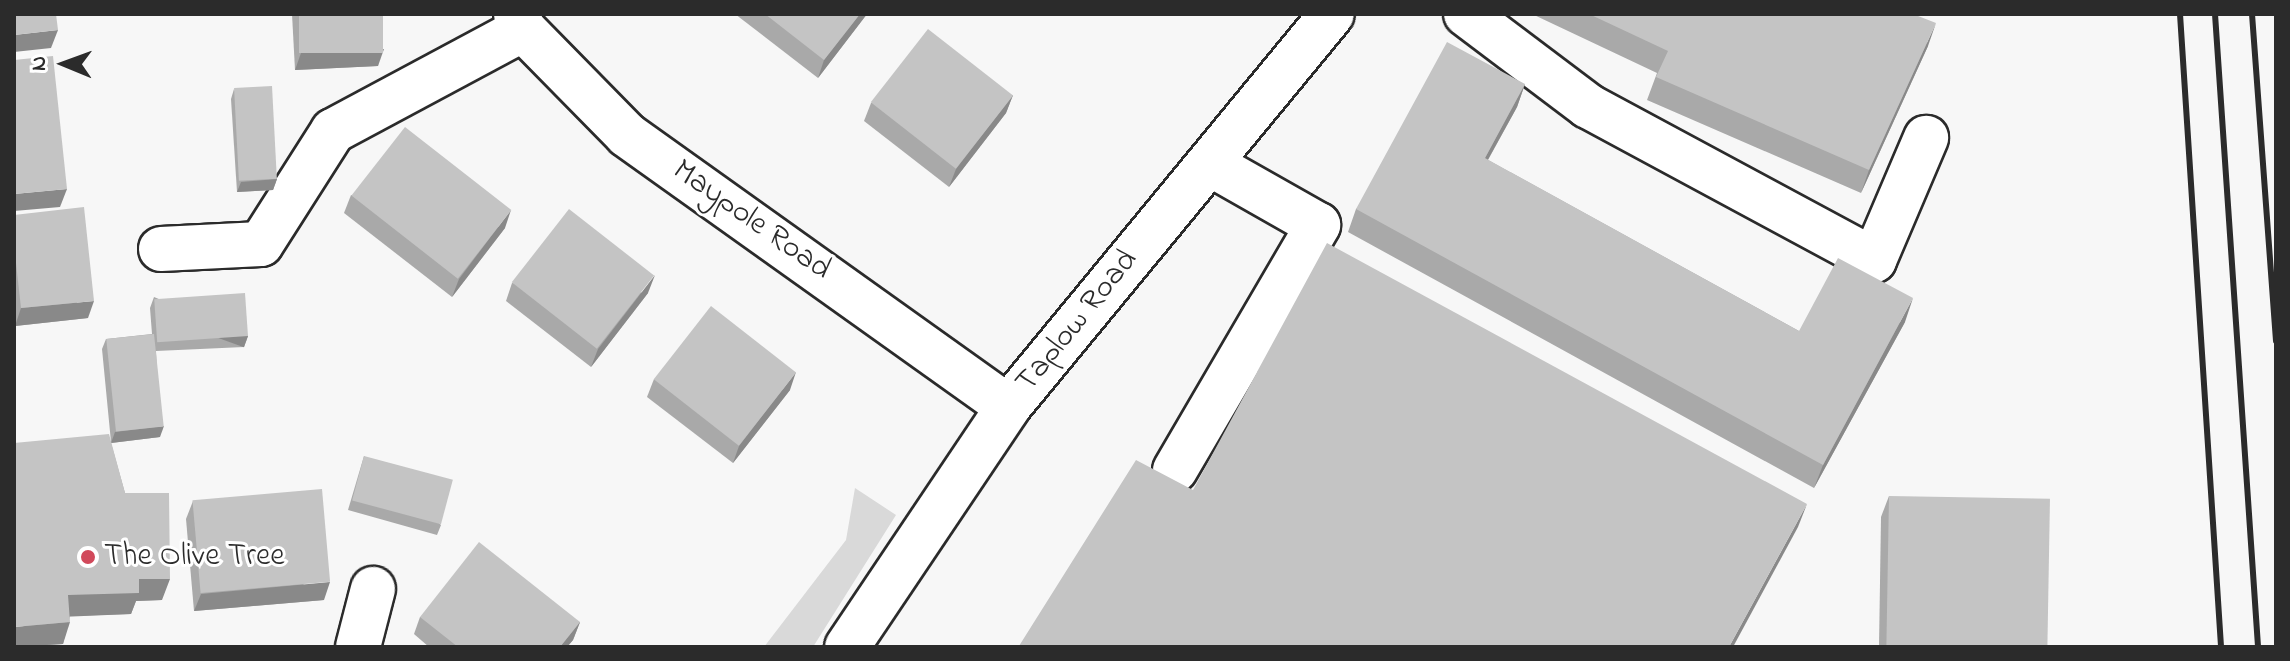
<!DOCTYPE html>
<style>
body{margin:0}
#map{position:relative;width:2290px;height:661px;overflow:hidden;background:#f7f7f7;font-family:"Indie Flower",sans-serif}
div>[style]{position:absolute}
.green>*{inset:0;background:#d9d9d9}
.roads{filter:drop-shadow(2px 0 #2b2b2b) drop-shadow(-2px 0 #2b2b2b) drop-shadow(0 2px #2b2b2b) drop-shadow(0 -2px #2b2b2b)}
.minor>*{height:44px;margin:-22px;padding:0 22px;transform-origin:22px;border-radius:22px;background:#fff}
.rail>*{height:6px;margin:-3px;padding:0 3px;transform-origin:3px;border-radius:3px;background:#2b2b2b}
.wall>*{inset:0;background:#a9a9a9}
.shaded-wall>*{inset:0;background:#898989;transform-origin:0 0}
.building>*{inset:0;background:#c4c4c4;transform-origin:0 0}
.dots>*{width:22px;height:22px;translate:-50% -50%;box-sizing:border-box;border:4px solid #fff;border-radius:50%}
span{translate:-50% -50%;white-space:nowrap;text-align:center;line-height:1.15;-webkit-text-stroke:6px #fff;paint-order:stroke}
.street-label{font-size:32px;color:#2b2b2b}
.poi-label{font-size:32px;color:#2b2b2b}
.left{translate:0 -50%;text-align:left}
.frame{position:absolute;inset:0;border:16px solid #2b2b2b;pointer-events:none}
.north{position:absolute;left:24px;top:24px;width:80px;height:80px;-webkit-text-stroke:6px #fff;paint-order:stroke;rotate:271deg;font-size:22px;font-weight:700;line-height:32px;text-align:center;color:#2b2b2b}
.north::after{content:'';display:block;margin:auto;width:28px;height:36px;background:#2b2b2b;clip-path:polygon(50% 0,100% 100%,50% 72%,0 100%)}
</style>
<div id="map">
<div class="green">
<div style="clip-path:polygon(855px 488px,896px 515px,813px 647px,764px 647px,846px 540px)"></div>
</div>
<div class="roads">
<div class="minor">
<div style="left:516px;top:14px;width:17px;rotate:65deg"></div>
<div style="left:523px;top:29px;width:148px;rotate:45.5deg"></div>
<div style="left:627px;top:135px;width:468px;rotate:35.5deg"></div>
<div style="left:1466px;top:14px;width:153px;rotate:37deg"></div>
<div style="left:1588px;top:106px;width:325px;rotate:28.3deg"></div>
<div style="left:1874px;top:260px;width:133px;rotate:-66.9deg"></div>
<div style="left:161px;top:249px;width:100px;rotate:-2.9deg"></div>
<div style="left:261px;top:244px;width:134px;rotate:-57.5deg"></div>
<div style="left:333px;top:131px;width:216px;rotate:-28.2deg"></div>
<div style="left:1175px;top:470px;width:284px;rotate:-59.7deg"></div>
<div style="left:1318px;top:225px;width:125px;rotate:-150.4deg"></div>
<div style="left:358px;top:647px;width:60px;rotate:-75.5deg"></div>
<div style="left:847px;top:647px;width:289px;rotate:-56.1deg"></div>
<div style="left:1008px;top:407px;width:509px;rotate:-50.5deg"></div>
</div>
</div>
<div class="rail">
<div style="left:2180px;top:14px;width:634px;rotate:86.29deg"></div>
<div style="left:2215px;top:14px;width:634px;rotate:86.11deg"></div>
<div style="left:2252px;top:14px;width:328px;rotate:85.8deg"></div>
</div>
<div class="wall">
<div style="clip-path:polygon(292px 14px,383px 14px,378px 66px,295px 70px)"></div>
<div style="clip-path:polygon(735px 14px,867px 14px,818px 78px)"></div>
<div style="clip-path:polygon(1532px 14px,1913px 14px,1928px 46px,1861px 193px,1647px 100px,1657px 73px)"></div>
<div style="clip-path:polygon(1525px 84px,1517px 107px,1488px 160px,1799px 331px,1905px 322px,1814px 488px,1348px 232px,1356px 209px)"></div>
<div style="clip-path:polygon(234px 89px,277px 179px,273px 190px,237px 192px,231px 99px)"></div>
<div style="clip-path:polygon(1013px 95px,1006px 113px,949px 187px,864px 121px,871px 103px)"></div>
<div style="clip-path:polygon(351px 195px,505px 228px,452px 297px,344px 213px)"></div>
<div style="clip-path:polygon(14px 215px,88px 318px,15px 326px)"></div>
<div style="clip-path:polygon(512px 283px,648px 293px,591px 367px,506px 301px)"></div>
<div style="clip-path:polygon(154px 297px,248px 336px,244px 347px,156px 351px,160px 437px,111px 443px,125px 493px,162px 600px,136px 601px,131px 614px,70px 616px,63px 644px,14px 647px,111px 442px,102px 349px,106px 339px,152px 334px,150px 308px)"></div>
<div style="clip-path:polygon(654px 379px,790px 390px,733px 463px,647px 397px)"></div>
<div style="clip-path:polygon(364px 456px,441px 525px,437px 535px,348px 510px)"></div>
<div style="clip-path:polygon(1889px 496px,2047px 647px,1879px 647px,1881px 517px)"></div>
<div style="clip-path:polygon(193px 501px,324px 600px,194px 611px,186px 519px)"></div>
<div style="clip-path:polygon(420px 617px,580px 622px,573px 640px,567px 647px,429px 647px,414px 634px)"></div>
</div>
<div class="shaded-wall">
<div style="clip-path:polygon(860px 14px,867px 14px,818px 78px,824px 60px)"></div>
<div style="clip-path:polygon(1936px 23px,1928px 46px,1861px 193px,1869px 170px)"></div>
<div style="clip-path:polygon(58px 30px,51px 48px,14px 52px,14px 35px)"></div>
<div style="clip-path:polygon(384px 49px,378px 66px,295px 70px,301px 53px)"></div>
<div style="clip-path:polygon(1525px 84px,1517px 107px,1476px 181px,1485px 158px)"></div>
<div style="clip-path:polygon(1013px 95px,1006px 113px,949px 187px,956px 169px)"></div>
<div style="clip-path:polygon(277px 179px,273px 190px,237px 192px,241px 182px)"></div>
<div style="clip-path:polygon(67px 189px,60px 207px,14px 211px,14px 194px)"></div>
<div style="clip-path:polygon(511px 210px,505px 228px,452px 297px,459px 279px)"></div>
<div style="clip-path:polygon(655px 275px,648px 293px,591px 367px,598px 349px)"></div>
<div style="clip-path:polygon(1913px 298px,1905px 322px,1814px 488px,1823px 465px)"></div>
<div style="clip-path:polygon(94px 301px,88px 318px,15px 326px,21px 308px)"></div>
<div style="left:248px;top:336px;width:12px;height:91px;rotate:110deg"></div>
<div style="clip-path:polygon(796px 372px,790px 390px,733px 463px,739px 446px)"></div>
<div style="clip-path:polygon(164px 426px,160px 437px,111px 443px,115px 432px)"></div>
<div style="clip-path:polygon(1807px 504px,1798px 527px,1733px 647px,1729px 647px)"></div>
<div style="clip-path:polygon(139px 579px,170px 579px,162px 600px,136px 601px,131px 614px,60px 617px,68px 595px)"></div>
<div style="clip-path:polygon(330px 582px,324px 600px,194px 611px,201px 594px)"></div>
<div style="clip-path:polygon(70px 622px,63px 644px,14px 647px,14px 627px)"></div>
<div style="clip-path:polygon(580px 622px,573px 640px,567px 647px,560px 647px)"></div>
</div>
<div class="building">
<div style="clip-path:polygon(14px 14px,56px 14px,58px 30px,14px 35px)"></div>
<div style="left:299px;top:14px;width:84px;height:39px"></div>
<div style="clip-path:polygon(765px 14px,860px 14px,824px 60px)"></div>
<div style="clip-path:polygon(1589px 14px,1913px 14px,1936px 23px,1869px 170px,1656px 77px,1668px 51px)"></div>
<div style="left:928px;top:29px;width:108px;height:93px;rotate:38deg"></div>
<div style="clip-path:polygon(1447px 42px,1525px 84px,1485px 158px,1799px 331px,1838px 258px,1913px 298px,1823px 465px,1356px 209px)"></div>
<div style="clip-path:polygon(53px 56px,67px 189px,14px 194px,14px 60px)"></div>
<div style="left:272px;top:86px;width:93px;height:38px;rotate:87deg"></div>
<div style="left:405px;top:127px;width:135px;height:87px;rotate:38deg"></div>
<div style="clip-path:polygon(84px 207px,94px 301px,21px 308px,14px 245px,14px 215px)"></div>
<div style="left:569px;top:209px;width:108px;height:93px;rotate:38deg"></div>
<div style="clip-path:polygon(1327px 243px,1807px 504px,1729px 647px,1022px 647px,1019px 646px,1136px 460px,1193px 490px)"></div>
<div style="left:245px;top:293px;width:43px;height:91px;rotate:86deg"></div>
<div style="left:711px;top:306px;width:108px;height:93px;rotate:38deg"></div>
<div style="left:154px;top:334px;width:93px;height:48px;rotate:84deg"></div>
<div style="clip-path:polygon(109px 434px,125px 493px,169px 493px,170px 579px,139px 579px,139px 593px,68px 595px,70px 622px,14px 627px,14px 443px)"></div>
<div style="left:364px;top:456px;width:92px;height:46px;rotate:15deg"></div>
<div style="left:322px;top:489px;width:93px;height:130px;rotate:85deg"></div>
<div style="left:1889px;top:496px;width:161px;height:151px;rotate:1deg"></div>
<div style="clip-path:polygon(479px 542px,580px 622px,560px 647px,458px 647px,420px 617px)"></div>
</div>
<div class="dots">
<div style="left:88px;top:557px;background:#d1495b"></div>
</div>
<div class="street-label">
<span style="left:751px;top:221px;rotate:35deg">Maypole Road</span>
<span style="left:1078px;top:322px;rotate:-51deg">Taplow Road</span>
</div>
<div class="poi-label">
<span class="left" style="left:104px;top:557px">The Olive Tree</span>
</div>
<div class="frame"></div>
<div class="north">N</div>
</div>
